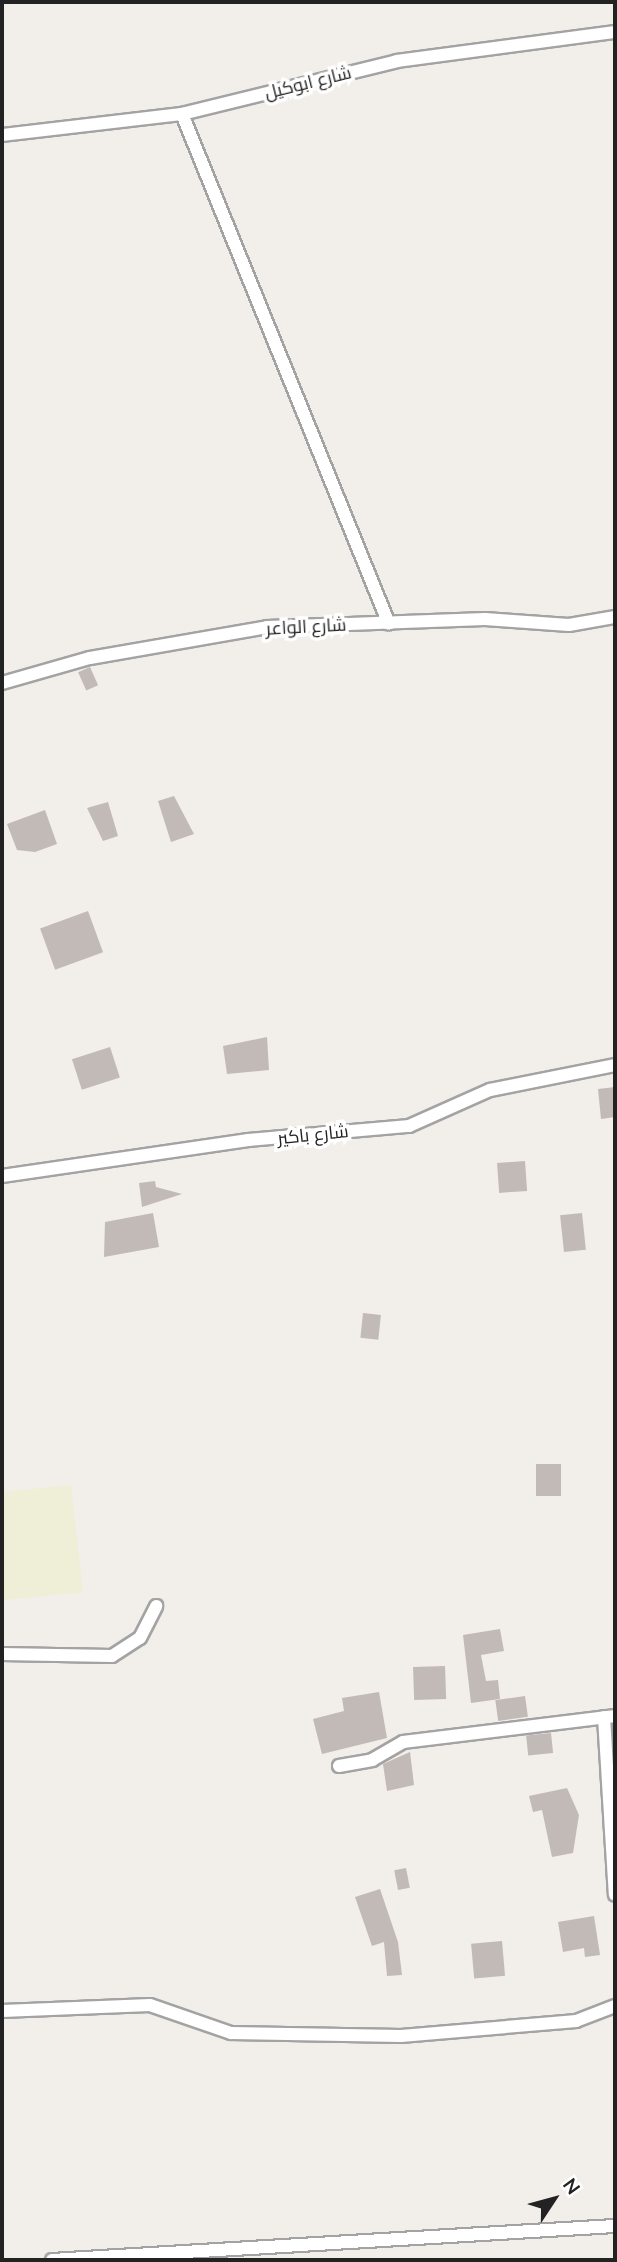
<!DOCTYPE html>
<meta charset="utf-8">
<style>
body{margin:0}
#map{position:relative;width:617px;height:2262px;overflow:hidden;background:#f2eee9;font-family:"Nunito Sans",Cairo,sans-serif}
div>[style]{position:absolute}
.farmland>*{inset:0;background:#efeed6}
.building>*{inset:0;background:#c2bab6;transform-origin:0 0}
.roads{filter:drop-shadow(2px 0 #a3a3a3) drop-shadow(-2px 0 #a3a3a3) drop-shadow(0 2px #a3a3a3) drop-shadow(0 -2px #a3a3a3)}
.street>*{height:12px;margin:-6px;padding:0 6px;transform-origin:6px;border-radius:6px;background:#fff}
span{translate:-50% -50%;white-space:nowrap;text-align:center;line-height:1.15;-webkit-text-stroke:7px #fff;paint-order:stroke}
.street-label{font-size:18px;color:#222}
.frame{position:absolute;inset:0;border:4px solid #222;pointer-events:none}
.north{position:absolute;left:519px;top:2164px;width:70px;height:70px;-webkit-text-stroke:5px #fff;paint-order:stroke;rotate:54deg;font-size:19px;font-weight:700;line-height:28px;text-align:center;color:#222}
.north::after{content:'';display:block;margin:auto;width:24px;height:32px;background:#222;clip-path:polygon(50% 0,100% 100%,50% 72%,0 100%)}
</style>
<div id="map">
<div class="farmland">
<div style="clip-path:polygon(71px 1485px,83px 1592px,2px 1600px,2px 1492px)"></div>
</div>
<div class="building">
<div style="left:90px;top:667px;width:20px;height:13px;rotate:66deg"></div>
<div style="clip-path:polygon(174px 796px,194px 834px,171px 842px,158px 801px)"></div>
<div style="clip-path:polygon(108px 802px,118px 836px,103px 841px,87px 808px)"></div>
<div style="clip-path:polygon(45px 810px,57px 844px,35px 852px,17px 850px,7px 824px)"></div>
<div style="left:88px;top:911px;width:44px;height:51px;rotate:70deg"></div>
<div style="clip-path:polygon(267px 1037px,269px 1070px,227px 1074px,223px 1046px)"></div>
<div style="left:110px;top:1047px;width:32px;height:40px;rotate:72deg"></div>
<div style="clip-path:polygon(615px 1087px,615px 1117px,601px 1119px,598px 1089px)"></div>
<div style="left:525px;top:1161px;width:30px;height:28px;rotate:86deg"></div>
<div style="clip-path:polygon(155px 1181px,156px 1187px,182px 1194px,142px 1207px,139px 1183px)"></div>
<div style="clip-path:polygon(153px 1213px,159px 1247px,104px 1257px,105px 1222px)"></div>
<div style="left:582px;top:1213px;width:37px;height:22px;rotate:84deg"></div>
<div style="left:363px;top:1313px;width:18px;height:25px;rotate:6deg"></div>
<div style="left:536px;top:1464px;width:25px;height:32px"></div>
<div style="clip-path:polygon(500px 1629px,504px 1651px,481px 1655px,486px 1681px,498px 1680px,500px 1699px,471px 1703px,463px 1635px)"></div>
<div style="left:445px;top:1666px;width:33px;height:32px;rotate:88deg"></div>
<div style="clip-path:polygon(379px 1692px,387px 1738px,322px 1754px,313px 1719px,344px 1711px,342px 1698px)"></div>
<div style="left:525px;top:1696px;width:21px;height:30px;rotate:82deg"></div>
<div style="left:551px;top:1733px;width:20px;height:25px;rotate:84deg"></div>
<div style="clip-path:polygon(410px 1752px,414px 1785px,387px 1791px,383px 1764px)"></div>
<div style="clip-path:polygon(567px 1788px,579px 1815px,573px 1853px,552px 1857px,542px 1810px,533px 1812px,529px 1796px)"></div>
<div style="left:406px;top:1868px;width:20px;height:12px;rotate:79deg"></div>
<div style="clip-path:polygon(380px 1889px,398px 1942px,402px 1975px,387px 1976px,384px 1942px,372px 1946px,355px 1897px)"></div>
<div style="clip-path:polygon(594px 1916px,600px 1955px,585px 1957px,584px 1948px,563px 1952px,558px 1922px)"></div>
<div style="left:502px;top:1941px;width:35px;height:31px;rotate:85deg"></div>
</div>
<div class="roads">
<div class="street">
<div style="left:182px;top:114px;width:550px;rotate:67.91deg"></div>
<div style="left:2px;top:135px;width:181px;rotate:-6.7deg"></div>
<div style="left:182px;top:114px;width:221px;rotate:-13.8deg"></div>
<div style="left:397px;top:61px;width:220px;rotate:-7.6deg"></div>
<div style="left:2px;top:683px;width:91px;rotate:-15.9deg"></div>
<div style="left:90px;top:658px;width:180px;rotate:-9.9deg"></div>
<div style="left:267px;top:627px;width:218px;rotate:-2.1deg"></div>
<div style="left:485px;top:619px;width:84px;rotate:4.1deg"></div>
<div style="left:569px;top:625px;width:47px;rotate:-9.9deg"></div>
<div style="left:2px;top:1176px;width:249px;rotate:-8.3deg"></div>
<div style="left:248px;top:1140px;width:162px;rotate:-5deg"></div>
<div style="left:409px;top:1126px;width:89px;rotate:-24deg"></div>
<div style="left:490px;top:1090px;width:127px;rotate:-11.3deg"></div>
<div style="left:2px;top:1654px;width:110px;rotate:1deg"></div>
<div style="left:112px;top:1656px;width:33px;rotate:-33deg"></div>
<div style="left:140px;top:1638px;width:36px;rotate:-63deg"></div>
<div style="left:604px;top:1717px;width:178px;rotate:86.5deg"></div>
<div style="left:339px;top:1766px;width:34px;rotate:-10deg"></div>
<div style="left:372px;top:1760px;width:36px;rotate:-30deg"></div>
<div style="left:403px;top:1742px;width:214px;rotate:-7deg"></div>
<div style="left:2px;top:2011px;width:148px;rotate:-2.3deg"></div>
<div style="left:150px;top:2005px;width:86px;rotate:19.1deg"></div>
<div style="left:231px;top:2033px;width:170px;rotate:1deg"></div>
<div style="left:401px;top:2036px;width:176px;rotate:-4.9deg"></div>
<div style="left:576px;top:2021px;width:42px;rotate:-21deg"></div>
<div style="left:52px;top:2260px;width:564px;rotate:-3.46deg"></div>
</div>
</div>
<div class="street-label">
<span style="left:308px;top:83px;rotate:-14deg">شارع ابوكيل</span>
<span style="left:306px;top:627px;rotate:-3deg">شارع الواعر</span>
<span style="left:313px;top:1135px;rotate:-6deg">شارع باكير</span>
</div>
<div class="frame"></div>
<div class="north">N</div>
</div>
